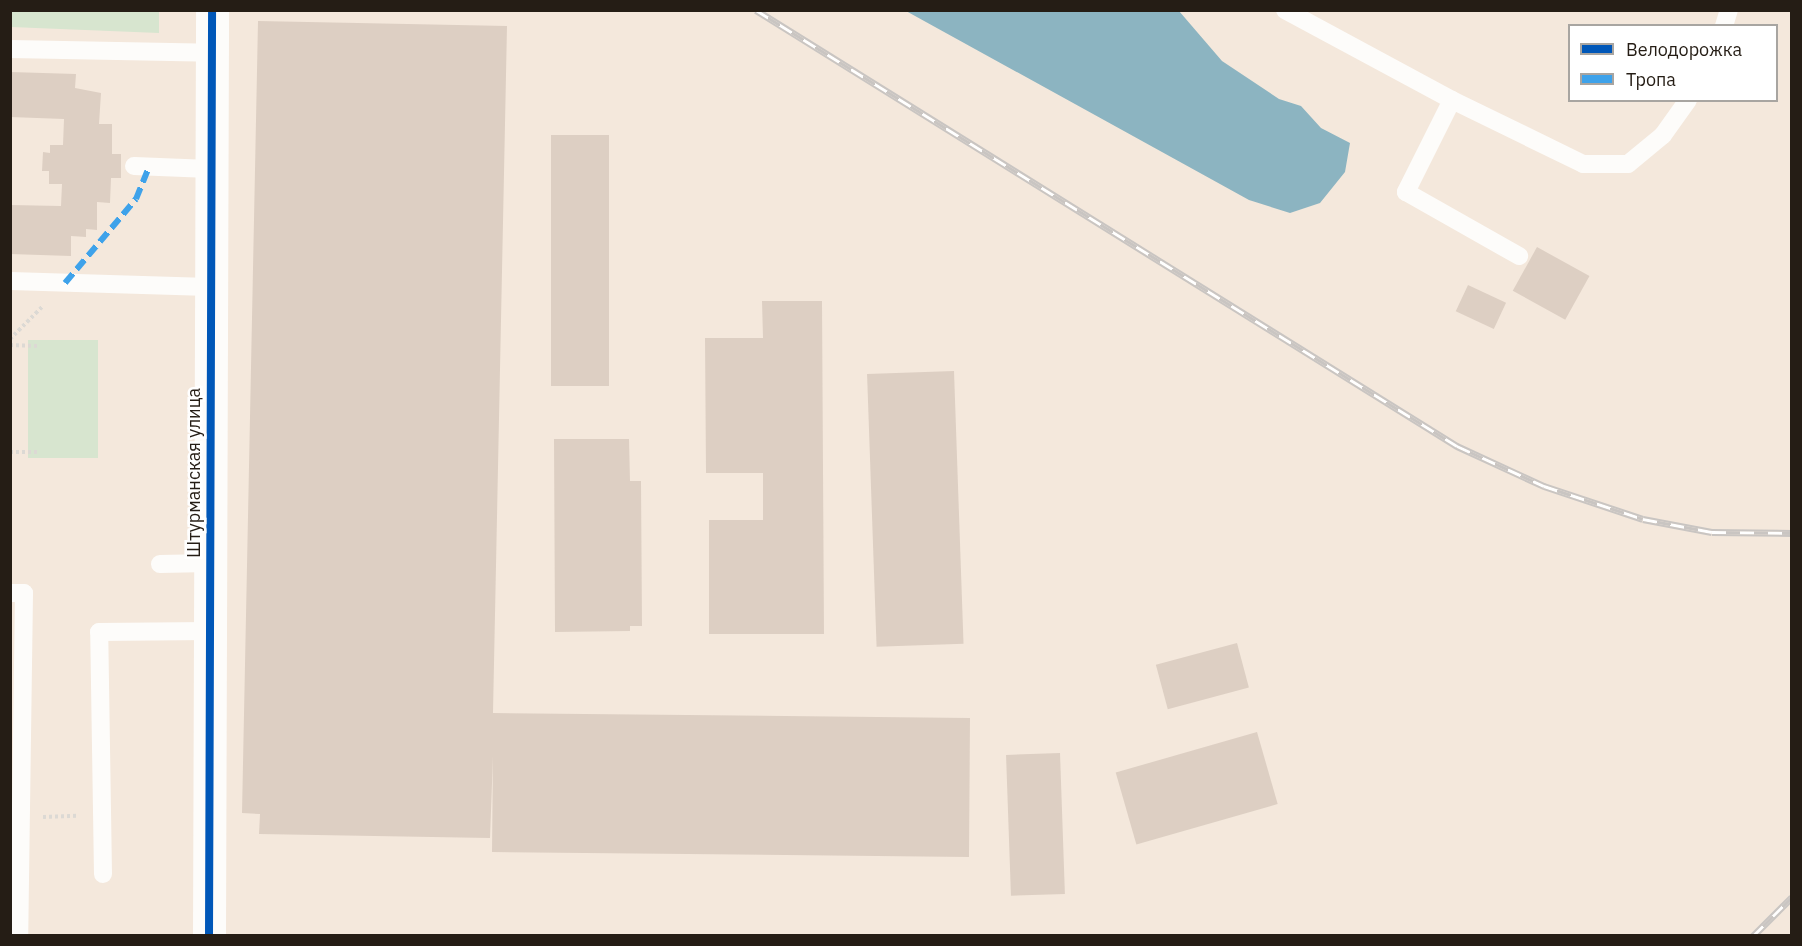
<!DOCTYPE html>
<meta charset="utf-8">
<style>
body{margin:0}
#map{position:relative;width:1802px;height:946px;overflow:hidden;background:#f4e8dc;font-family:"IBM Plex Sans",sans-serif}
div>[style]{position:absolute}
.green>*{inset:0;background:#d7e5cf;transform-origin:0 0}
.water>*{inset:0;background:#8cb4c1}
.building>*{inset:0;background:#ddcfc3;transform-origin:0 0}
.path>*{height:4px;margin-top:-2px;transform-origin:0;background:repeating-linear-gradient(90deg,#dcd9d4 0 3px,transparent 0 6px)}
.lane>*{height:18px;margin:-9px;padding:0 9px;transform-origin:9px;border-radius:9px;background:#fdfcfa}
.street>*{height:33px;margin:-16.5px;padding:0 16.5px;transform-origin:16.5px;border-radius:16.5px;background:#fdfcfa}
.rail>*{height:7px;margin-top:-3.5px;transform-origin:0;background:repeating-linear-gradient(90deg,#fff 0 14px,#c9c5c2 0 28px);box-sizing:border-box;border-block:2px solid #c9c5c2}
.quiet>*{height:6px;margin-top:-3px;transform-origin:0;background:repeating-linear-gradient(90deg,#3ea2ea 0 12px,transparent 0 18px)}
.cycleway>*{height:8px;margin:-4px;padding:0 4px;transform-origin:4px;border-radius:4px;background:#0057b8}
span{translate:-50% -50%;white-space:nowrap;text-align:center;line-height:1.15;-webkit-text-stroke:5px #fff;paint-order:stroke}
.street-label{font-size:18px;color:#251d15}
.frame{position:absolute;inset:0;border:12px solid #251d15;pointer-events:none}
.legend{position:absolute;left:1568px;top:24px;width:210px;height:78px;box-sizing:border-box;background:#fff;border:2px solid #a8a5a1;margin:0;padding:8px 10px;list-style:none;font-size:18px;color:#251d15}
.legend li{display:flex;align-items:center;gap:12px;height:30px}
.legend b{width:30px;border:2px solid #a8a5a1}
</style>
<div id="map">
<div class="green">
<div style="clip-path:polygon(11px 10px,159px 11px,159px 33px,11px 27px)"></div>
<div style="left:28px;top:340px;width:70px;height:118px"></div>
</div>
<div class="water">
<div style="clip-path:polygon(906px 11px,1179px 11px,1222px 61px,1279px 99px,1301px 106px,1321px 128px,1350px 143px,1345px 172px,1320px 203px,1290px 213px,1249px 200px)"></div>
</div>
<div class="building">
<div style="clip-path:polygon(258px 21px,507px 26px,493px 713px,970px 718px,969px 857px,492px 852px,493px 756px,490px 838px,259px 834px,260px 814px,242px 813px)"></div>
<div style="clip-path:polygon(10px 72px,76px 74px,75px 88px,101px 93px,99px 124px,112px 124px,112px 154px,121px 154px,121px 178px,111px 178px,110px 203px,97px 202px,97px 230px,86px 229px,86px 237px,71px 236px,71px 256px,10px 254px,10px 205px,61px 206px,62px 184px,49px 184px,49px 171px,42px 171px,43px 152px,50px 153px,50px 145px,63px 145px,64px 119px,10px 117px)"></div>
<div style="left:609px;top:135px;width:251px;height:58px;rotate:90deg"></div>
<div style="left:1537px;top:247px;width:60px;height:50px;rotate:29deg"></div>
<div style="left:1468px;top:285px;width:42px;height:29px;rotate:25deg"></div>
<div style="clip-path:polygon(762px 301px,822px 301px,824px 634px,709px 634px,709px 520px,763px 520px,763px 473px,706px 473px,705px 338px,763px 338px)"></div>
<div style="left:954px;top:371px;width:273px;height:87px;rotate:88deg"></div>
<div style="clip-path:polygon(554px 439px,629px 439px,630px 481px,641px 481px,642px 626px,630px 626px,630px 631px,555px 632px)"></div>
<div style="left:1237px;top:643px;width:46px;height:84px;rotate:75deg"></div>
<div style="left:1257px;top:732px;width:75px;height:147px;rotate:74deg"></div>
<div style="left:1060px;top:753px;width:141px;height:54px;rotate:88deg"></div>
</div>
<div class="path">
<div style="left:10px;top:339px;width:45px;rotate:-45deg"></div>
<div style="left:10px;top:345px;width:27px;rotate:2deg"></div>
<div style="left:10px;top:452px;width:29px"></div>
<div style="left:43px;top:817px;width:34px;rotate:-2deg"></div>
</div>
<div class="lane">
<div style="left:1285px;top:10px;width:190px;rotate:28.3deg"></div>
<div style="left:1452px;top:100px;width:146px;rotate:26deg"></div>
<div style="left:1583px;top:164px;width:45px"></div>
<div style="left:1628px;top:164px;width:45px;rotate:-39.6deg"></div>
<div style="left:1663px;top:135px;width:43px;rotate:-54.5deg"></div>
<div style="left:1724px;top:26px;width:17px;rotate:-73deg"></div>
<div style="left:10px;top:49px;width:201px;rotate:1.1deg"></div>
<div style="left:1452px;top:100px;width:103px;rotate:116.6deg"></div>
<div style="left:1406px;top:192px;width:130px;rotate:29.5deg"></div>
<div style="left:134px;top:166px;width:76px;rotate:2.3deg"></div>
<div style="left:10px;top:281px;width:199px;rotate:1.7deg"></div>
<div style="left:160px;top:564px;width:49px;rotate:-1.2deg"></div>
<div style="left:10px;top:593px;width:14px"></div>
<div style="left:24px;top:593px;width:343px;rotate:90.8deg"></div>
<div style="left:103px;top:874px;width:242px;rotate:-90.9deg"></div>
<div style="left:99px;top:632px;width:110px;rotate:-0.5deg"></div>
</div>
<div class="street">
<div style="left:209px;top:936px;width:926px;rotate:-89.81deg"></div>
</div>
<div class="rail">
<div style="left:756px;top:10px;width:826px;rotate:31.88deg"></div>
<div style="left:1457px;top:446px;width:96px;rotate:24.7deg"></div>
<div style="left:1544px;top:486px;width:104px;rotate:18.4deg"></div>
<div style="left:1643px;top:519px;width:70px;rotate:10.7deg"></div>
<div style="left:1712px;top:532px;width:80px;rotate:0.7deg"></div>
<div style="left:1753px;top:936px;width:55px;rotate:-45deg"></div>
</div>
<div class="quiet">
<div style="left:65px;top:283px;width:110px;rotate:-49.8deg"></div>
<div style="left:136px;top:199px;width:35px;rotate:-68deg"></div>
</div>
<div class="cycleway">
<div style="left:209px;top:936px;width:926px;rotate:-89.81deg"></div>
</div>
<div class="street-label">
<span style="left:194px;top:473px;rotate:-90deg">Штурманская улица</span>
</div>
<div class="frame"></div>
<ul class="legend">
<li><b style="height:8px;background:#0057b8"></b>Велодорожка</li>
<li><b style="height:8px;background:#3ea2ea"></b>Тропа</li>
</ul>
</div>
